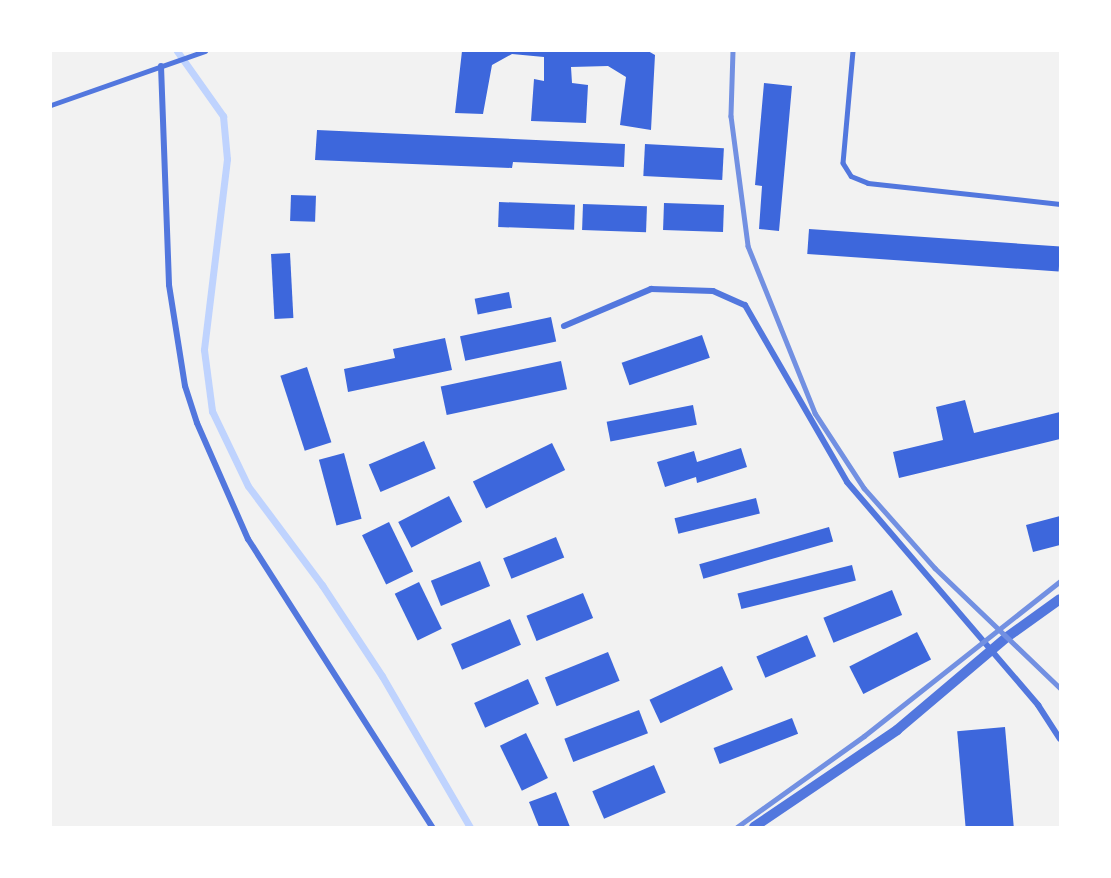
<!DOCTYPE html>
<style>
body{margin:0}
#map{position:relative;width:1111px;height:878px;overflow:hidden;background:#f2f2f2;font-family:"Sofia Sans Condensed",sans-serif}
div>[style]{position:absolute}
.stream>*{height:7px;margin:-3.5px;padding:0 3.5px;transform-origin:3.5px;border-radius:3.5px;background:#bfd3fe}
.building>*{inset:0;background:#3d67dc;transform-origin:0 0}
.service>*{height:4.5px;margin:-2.25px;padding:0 2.25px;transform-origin:2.25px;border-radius:2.25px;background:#5277de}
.minor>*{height:6px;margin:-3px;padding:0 3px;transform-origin:3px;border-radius:3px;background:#5277de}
.tertiary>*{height:10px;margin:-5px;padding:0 5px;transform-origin:5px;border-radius:5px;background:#5277de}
.rail>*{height:4.5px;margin:-2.25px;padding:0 2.25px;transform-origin:2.25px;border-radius:2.25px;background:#7290e2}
span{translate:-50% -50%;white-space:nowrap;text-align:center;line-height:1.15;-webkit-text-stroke:4.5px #fff;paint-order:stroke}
.frame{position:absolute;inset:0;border:52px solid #fff;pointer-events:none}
</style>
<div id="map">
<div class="stream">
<div style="left:177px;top:51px;width:80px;rotate:54.7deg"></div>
<div style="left:223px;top:116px;width:43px;rotate:84.7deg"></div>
<div style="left:227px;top:159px;width:192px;rotate:96.9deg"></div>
<div style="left:204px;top:350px;width:62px;rotate:82.5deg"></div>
<div style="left:212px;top:411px;width:83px;rotate:64.4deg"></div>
<div style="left:248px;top:486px;width:124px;rotate:53.2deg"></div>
<div style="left:322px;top:585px;width:109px;rotate:56.6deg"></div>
<div style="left:382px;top:676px;width:175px;rotate:59.8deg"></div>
</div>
<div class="building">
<div style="clip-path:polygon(462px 51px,648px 51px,655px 55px,651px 130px,620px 125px,626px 77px,608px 66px,571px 67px,572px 83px,588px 85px,586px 123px,531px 121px,534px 79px,544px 81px,544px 57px,512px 54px,492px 65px,483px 114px,455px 113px)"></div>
<div style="clip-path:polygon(764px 83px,792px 86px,779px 231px,759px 229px,762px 186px,755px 185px)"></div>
<div style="clip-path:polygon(317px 130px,625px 144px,624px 167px,513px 162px,512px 168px,315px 160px)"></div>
<div style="left:645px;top:144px;width:79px;height:32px;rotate:3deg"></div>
<div style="left:291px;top:195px;width:25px;height:26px;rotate:2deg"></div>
<div style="left:499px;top:202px;width:76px;height:25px;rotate:2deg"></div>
<div style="left:664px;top:203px;width:60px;height:27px;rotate:2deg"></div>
<div style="left:583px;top:204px;width:64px;height:26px;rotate:2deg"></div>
<div style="left:809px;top:229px;width:252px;height:25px;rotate:4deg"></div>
<div style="left:290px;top:253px;width:65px;height:19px;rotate:87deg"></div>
<div style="left:509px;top:292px;width:16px;height:35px;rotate:79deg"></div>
<div style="left:551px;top:317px;width:25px;height:93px;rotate:78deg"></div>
<div style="left:702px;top:335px;width:24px;height:85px;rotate:71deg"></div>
<div style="clip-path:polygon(445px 338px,452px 370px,348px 392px,344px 369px,395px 358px,393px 349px)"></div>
<div style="left:561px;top:361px;width:29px;height:123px;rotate:78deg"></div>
<div style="left:307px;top:367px;width:79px;height:28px;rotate:72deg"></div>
<div style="clip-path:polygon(965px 400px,974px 433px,1060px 412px,1060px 439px,899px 478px,893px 452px,943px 440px,936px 407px)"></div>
<div style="left:693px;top:405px;width:20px;height:88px;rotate:79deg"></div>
<div style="left:424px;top:441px;width:30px;height:60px;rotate:67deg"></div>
<div style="left:552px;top:443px;width:30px;height:88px;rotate:64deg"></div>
<div style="clip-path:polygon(741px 448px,747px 467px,697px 483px,696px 477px,665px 487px,657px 462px,694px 451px,697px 462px)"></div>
<div style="left:344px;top:453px;width:68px;height:26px;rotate:75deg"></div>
<div style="left:449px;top:496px;width:29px;height:57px;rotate:63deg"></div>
<div style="left:756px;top:498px;width:16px;height:84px;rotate:76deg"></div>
<div style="clip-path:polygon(1060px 516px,1060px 545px,1033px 552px,1026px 525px)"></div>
<div style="left:389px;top:522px;width:55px;height:30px;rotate:64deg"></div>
<div style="left:829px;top:527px;width:15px;height:135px;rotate:74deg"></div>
<div style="left:556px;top:537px;width:22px;height:57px;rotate:68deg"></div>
<div style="left:480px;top:561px;width:27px;height:53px;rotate:68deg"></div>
<div style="left:852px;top:565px;width:16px;height:118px;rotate:76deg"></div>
<div style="left:419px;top:582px;width:52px;height:27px;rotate:64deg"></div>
<div style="left:892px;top:590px;width:27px;height:74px;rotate:68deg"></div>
<div style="left:583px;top:593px;width:27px;height:61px;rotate:68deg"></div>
<div style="left:510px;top:619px;width:28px;height:64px;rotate:67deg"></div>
<div style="left:917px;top:632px;width:31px;height:76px;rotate:63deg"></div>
<div style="left:807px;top:635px;width:23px;height:55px;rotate:67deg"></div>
<div style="left:608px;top:652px;width:31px;height:68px;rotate:68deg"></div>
<div style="left:722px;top:666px;width:26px;height:80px;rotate:65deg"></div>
<div style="left:528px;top:679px;width:27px;height:59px;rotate:66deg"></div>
<div style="left:639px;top:710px;width:25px;height:80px;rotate:69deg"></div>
<div style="left:792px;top:718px;width:17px;height:84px;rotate:69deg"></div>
<div style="left:1005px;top:727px;width:100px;height:48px;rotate:85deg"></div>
<div style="left:526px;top:733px;width:50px;height:29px;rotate:64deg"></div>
<div style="left:654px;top:765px;width:30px;height:67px;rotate:67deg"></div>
<div style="clip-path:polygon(556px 792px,570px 827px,539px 827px,529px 802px)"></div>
</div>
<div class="service">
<div style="left:853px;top:51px;width:112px;rotate:95.1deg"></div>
<div style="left:843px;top:163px;width:15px;rotate:58deg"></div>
<div style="left:851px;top:176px;width:18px;rotate:22deg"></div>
<div style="left:868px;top:183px;width:193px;rotate:6.2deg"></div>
<div style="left:51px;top:105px;width:163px;rotate:-19.3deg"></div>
</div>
<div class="minor">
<div style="left:161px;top:66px;width:219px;rotate:87.9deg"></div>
<div style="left:169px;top:285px;width:102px;rotate:81deg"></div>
<div style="left:185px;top:386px;width:39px;rotate:72deg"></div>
<div style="left:197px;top:423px;width:127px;rotate:66.3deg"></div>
<div style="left:248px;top:539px;width:342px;rotate:57.4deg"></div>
<div style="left:564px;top:326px;width:95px;rotate:-23deg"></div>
<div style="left:651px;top:289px;width:62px;rotate:1.8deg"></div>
<div style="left:713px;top:291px;width:35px;rotate:24deg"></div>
<div style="left:745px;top:305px;width:204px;rotate:60deg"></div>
<div style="left:847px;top:482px;width:294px;rotate:49.4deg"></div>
<div style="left:1038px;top:705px;width:40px;rotate:57.1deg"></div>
</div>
<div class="tertiary">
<div style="left:754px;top:827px;width:173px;rotate:-34.1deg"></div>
<div style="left:897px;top:730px;width:144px;rotate:-40.2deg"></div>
<div style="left:1007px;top:637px;width:65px;rotate:-35.6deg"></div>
</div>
<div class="rail">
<div style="left:733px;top:51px;width:65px;rotate:91.8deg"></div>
<div style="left:731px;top:116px;width:131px;rotate:82.5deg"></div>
<div style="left:748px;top:246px;width:180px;rotate:68.1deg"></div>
<div style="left:815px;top:413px;width:90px;rotate:56.8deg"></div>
<div style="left:864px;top:488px;width:107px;rotate:48.4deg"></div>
<div style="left:935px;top:568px;width:173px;rotate:43.8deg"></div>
<div style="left:737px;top:827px;width:156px;rotate:-35.6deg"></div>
<div style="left:864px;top:736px;width:250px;rotate:-38.3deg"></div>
</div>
<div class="frame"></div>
</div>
